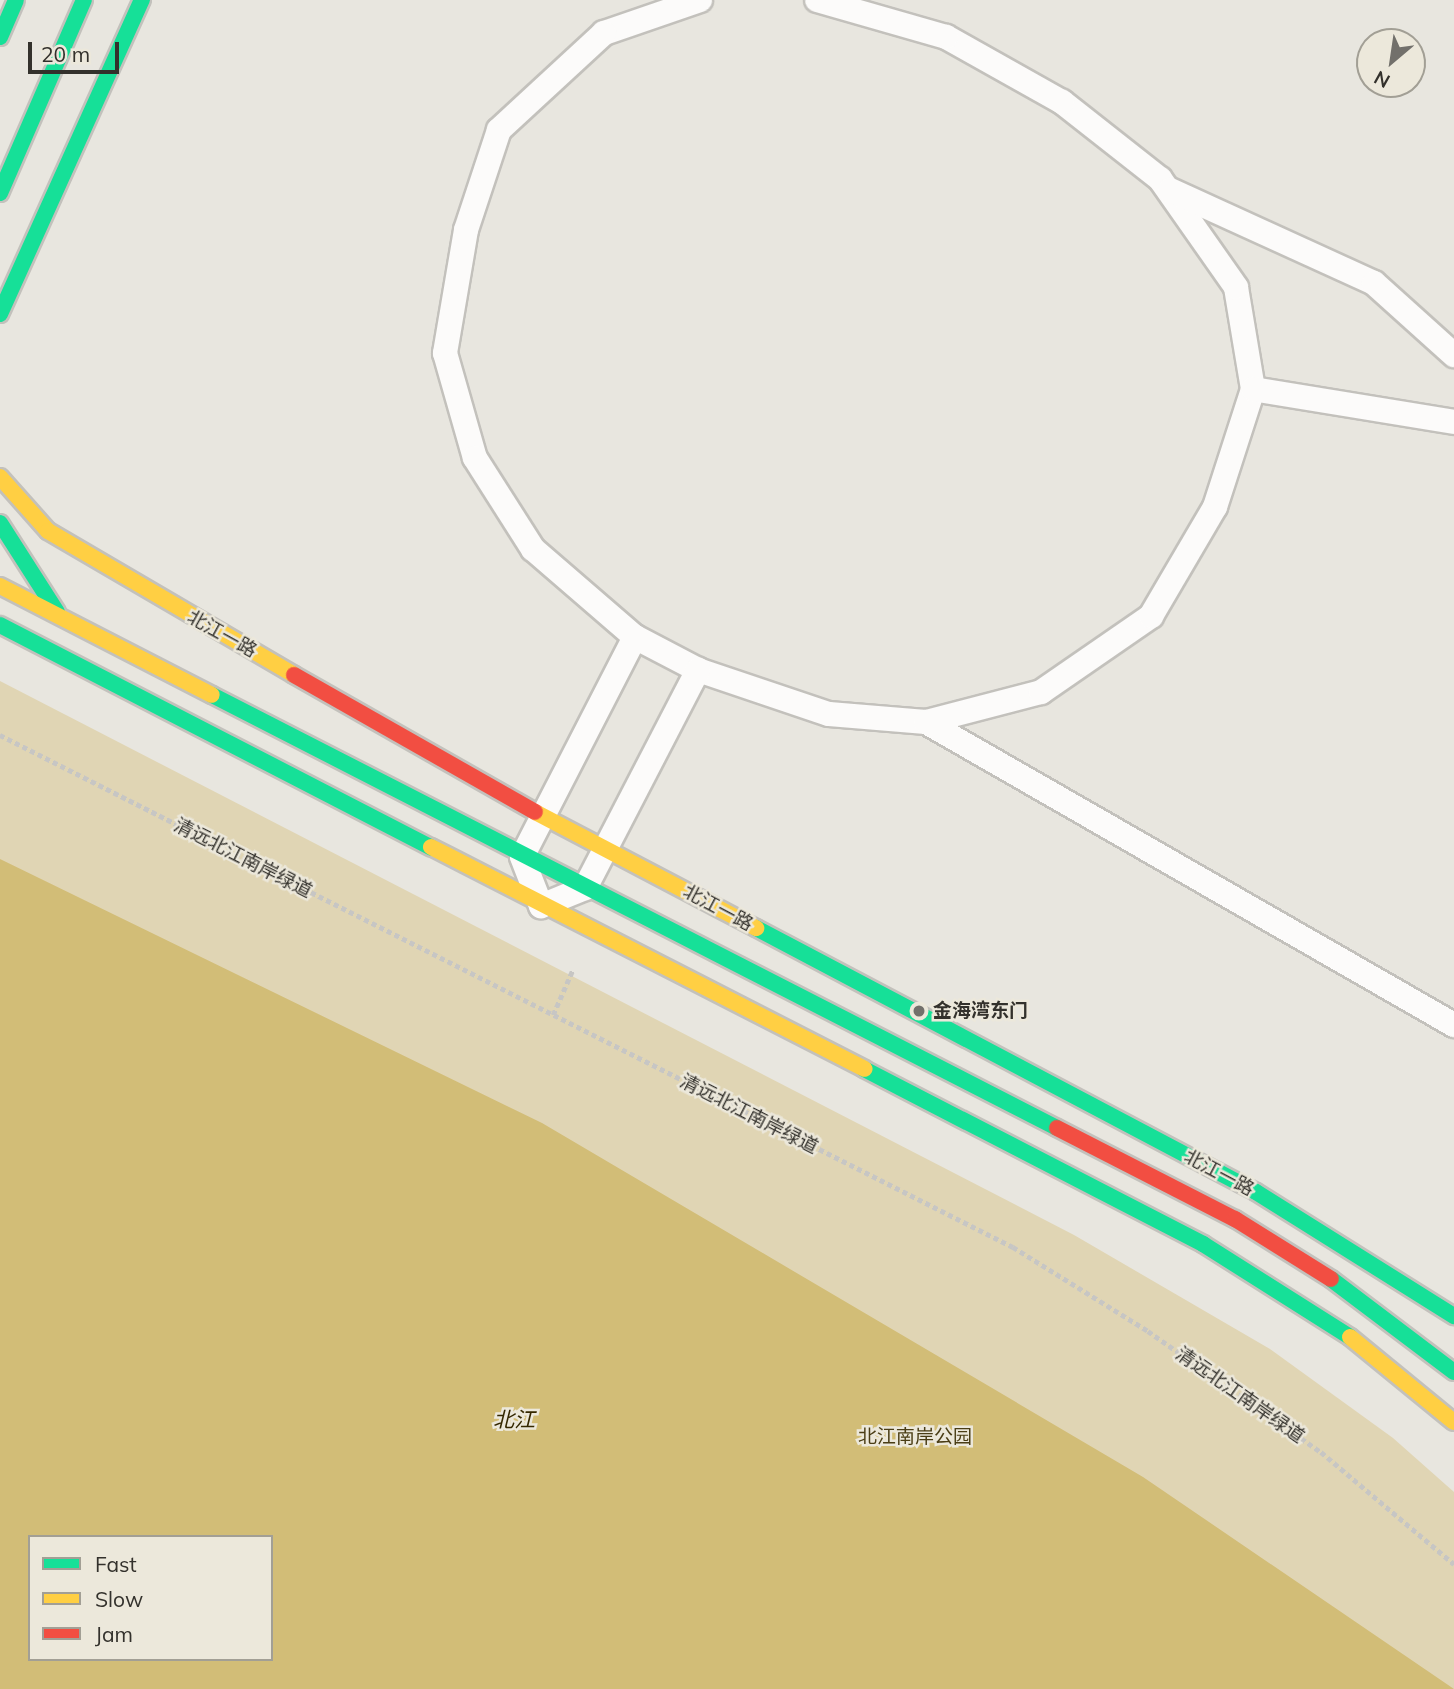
<!DOCTYPE html>
<meta charset="utf-8">
<style>
body{margin:0}
#map{position:relative;width:1454px;height:1689px;overflow:hidden;background:#e8e6df;font-family:Mulish,"Noto Sans SC",sans-serif}
div>[style]{position:absolute}
.green>*{inset:0;background:#e0d5b4}
.water>*{inset:0;background:#d2bd77}
.path>*{height:4.5px;margin-top:-2.25px;transform-origin:0;background:repeating-linear-gradient(90deg,#c7c6c4 0 5px,transparent 0 8.5px)}
.roads{filter:drop-shadow(2px 0 #c3c1bc) drop-shadow(-2px 0 #c3c1bc) drop-shadow(0 2px #c3c1bc) drop-shadow(0 -2px #c3c1bc)}
.street>*{height:24px;margin:-12px;padding:0 12px;transform-origin:12px;border-radius:12px;background:#fcfbfa}
.fast>*{height:16px;margin:-8px;padding:0 8px;transform-origin:8px;border-radius:8px;background:#16e098}
.slow>*{height:16px;margin:-8px;padding:0 8px;transform-origin:8px;border-radius:8px;background:#ffcf43}
.jam>*{height:16px;margin:-8px;padding:0 8px;transform-origin:8px;border-radius:8px;background:#f24e42}
.dots>*{width:19px;height:19px;translate:-50% -50%;box-sizing:border-box;border:4px solid #ece8db;border-radius:50%}
span{translate:-50% -50%;white-space:nowrap;text-align:center;line-height:1.15;-webkit-text-stroke:5px #ece8db;paint-order:stroke}
.street-label{font-size:19px;color:#33312c}
.poi-label{font-size:19px;color:#33312c;font-weight:700}
.left{translate:0 -50%;text-align:left}
.park-label{font-size:19px;color:#4a3d15}
.water-label{font-size:21px;color:#352800;font-style:italic}
.legend{position:absolute;left:28px;top:1535px;width:245px;height:126px;box-sizing:border-box;background:#ece8db;border:2px solid #a29f95;margin:0;padding:9px 12px;list-style:none;font-size:21px;color:#33312c}
.legend li{display:flex;align-items:center;gap:14px;height:35px}
.legend b{width:35px;border:2px solid #a29f95}
.north{position:absolute;left:1356px;top:28px;width:70px;height:70px;box-sizing:border-box;background:#ece8db;border:2px solid #a29f95;border-radius:50%;rotate:209deg;font-size:19px;font-weight:700;line-height:28px;text-align:center;color:#33312c}
.north::after{content:'';display:block;margin:auto;width:24px;height:32px;background:#72706b;clip-path:polygon(50% 0,100% 100%,50% 72%,0 100%)}
.scale{position:absolute;left:28px;top:42px;width:91px;height:32px;box-sizing:border-box;border:4px solid #33312c;border-top:0;padding-left:9px;font-size:21px;line-height:24px;white-space:nowrap;color:#33312c;-webkit-text-stroke:5px #ece8db;paint-order:stroke}
</style>
<div id="map">
<div class="green">
<div style="clip-path:polygon(0 681px,1074px 1235px,1270px 1349px,1393px 1438px,1454px 1492px,1454px 1689px,0 1096px)"></div>
</div>
<div class="water">
<div style="clip-path:polygon(evenodd,0 859px,542px 1123px,1143px 1477px,1454px 1689px,0 1689px,0 859px,30px 1537px,271px 1537px,271px 1659px,30px 1659px,30px 1537px)"></div>
</div>
<div class="path">
<div style="left:0;top:735px;width:1135px;rotate:26.81deg"></div>
<div style="left:1013px;top:1247px;width:159px;rotate:31.9deg"></div>
<div style="left:1148px;top:1331px;width:211px;rotate:35deg"></div>
<div style="left:1321px;top:1452px;width:174px;rotate:40.1deg"></div>
<div style="left:553px;top:1015px;width:50px;rotate:-66.5deg"></div>
</div>
<div class="roads">
<div class="street">
<div style="left:700px;top:0;width:102px;rotate:161deg"></div>
<div style="left:604px;top:33px;width:143px;rotate:137.3deg"></div>
<div style="left:499px;top:130px;width:105px;rotate:108.3deg"></div>
<div style="left:466px;top:230px;width:125px;rotate:99.7deg"></div>
<div style="left:445px;top:353px;width:109px;rotate:74.1deg"></div>
<div style="left:475px;top:458px;width:108px;rotate:57.5deg"></div>
<div style="left:533px;top:549px;width:135px;rotate:40.8deg"></div>
<div style="left:635px;top:637px;width:71px;rotate:27.6deg"></div>
<div style="left:698px;top:670px;width:138px;rotate:18.6deg"></div>
<div style="left:829px;top:714px;width:97px;rotate:4.7deg"></div>
<div style="left:926px;top:722px;width:119px;rotate:-14.6deg"></div>
<div style="left:1041px;top:692px;width:134px;rotate:-34.6deg"></div>
<div style="left:1151px;top:616px;width:126px;rotate:-59.6deg"></div>
<div style="left:1215px;top:507px;width:124px;rotate:-72.1deg"></div>
<div style="left:1253px;top:389px;width:103px;rotate:-99.5deg"></div>
<div style="left:1236px;top:287px;width:132px;rotate:-125.1deg"></div>
<div style="left:1160px;top:179px;width:125px;rotate:-141.8deg"></div>
<div style="left:1062px;top:102px;width:133px;rotate:-150.7deg"></div>
<div style="left:946px;top:37px;width:134px;rotate:-164deg"></div>
<div style="left:1170px;top:190px;width:224px;rotate:24.5deg"></div>
<div style="left:1374px;top:283px;width:108px;rotate:42deg"></div>
<div style="left:1253px;top:389px;width:204px;rotate:9.3deg"></div>
<div style="left:635px;top:637px;width:247px;rotate:117.2deg"></div>
<div style="left:522px;top:857px;width:53px;rotate:68.8deg"></div>
<div style="left:541px;top:906px;width:48px;rotate:-22.2deg"></div>
<div style="left:585px;top:888px;width:246px;rotate:-62.6deg"></div>
<div style="left:926px;top:722px;width:609px;rotate:29.85deg"></div>
</div>
<div class="fast">
<div style="left:0;top:37px;width:40px;rotate:-66.6deg"></div>
<div style="left:0;top:193px;width:210px;rotate:-66.5deg"></div>
<div style="left:0;top:314px;width:345px;rotate:-65.7deg"></div>
<div style="left:0;top:523px;width:106px;rotate:57.4deg"></div>
<div style="left:0;top:625px;width:485px;rotate:27.3deg"></div>
<div style="left:212px;top:695px;width:949px;rotate:27.13deg"></div>
<div style="left:756px;top:928px;width:565px;rotate:27.83deg"></div>
<div style="left:1256px;top:1192px;width:234px;rotate:32.1deg"></div>
<div style="left:864px;top:1069px;width:382px;rotate:27.3deg"></div>
<div style="left:1203px;top:1244px;width:174px;rotate:32.3deg"></div>
<div style="left:1331px;top:1279px;width:154px;rotate:37.1deg"></div>
</div>
<div class="slow">
<div style="left:0;top:477px;width:72px;rotate:48.4deg"></div>
<div style="left:48px;top:531px;width:285px;rotate:30.3deg"></div>
<div style="left:0;top:586px;width:238px;rotate:27.2deg"></div>
<div style="left:535px;top:812px;width:250px;rotate:27.7deg"></div>
<div style="left:431px;top:847px;width:487px;rotate:27.1deg"></div>
<div style="left:1350px;top:1337px;width:134px;rotate:39.3deg"></div>
</div>
<div class="jam">
<div style="left:294px;top:675px;width:277px;rotate:29.6deg"></div>
<div style="left:1057px;top:1128px;width:200px;rotate:27.1deg"></div>
<div style="left:1235px;top:1219px;width:113px;rotate:32deg"></div>
</div>
</div>
<div class="dots">
<div style="left:919px;top:1011px;background:#72706b"></div>
</div>
<div class="street-label">
<span style="left:222px;top:634px;rotate:29deg">北江一路</span>
<span style="left:243px;top:858px;rotate:27deg">清远北江南岸绿道</span>
<span style="left:718px;top:908px;rotate:28deg">北江一路</span>
<span style="left:749px;top:1114px;rotate:27deg">清远北江南岸绿道</span>
<span style="left:1219px;top:1173px;rotate:28deg">北江一路</span>
<span style="left:1240px;top:1395px;rotate:35deg">清远北江南岸绿道</span>
</div>
<div class="poi-label">
<span class="left" style="left:933px;top:1011px">金海湾东门</span>
</div>
<div class="park-label">
<span style="left:915px;top:1437px">北江南岸公园</span>
</div>
<div class="water-label">
<span style="left:514px;top:1419px">北江</span>
</div>
<ul class="legend">
<li><b style="height:9px;background:#16e098"></b>Fast</li>
<li><b style="height:9px;background:#ffcf43"></b>Slow</li>
<li><b style="height:9px;background:#f24e42"></b>Jam</li>
</ul>
<div class="north">N</div>
<div class="scale">20 m</div>
</div>
